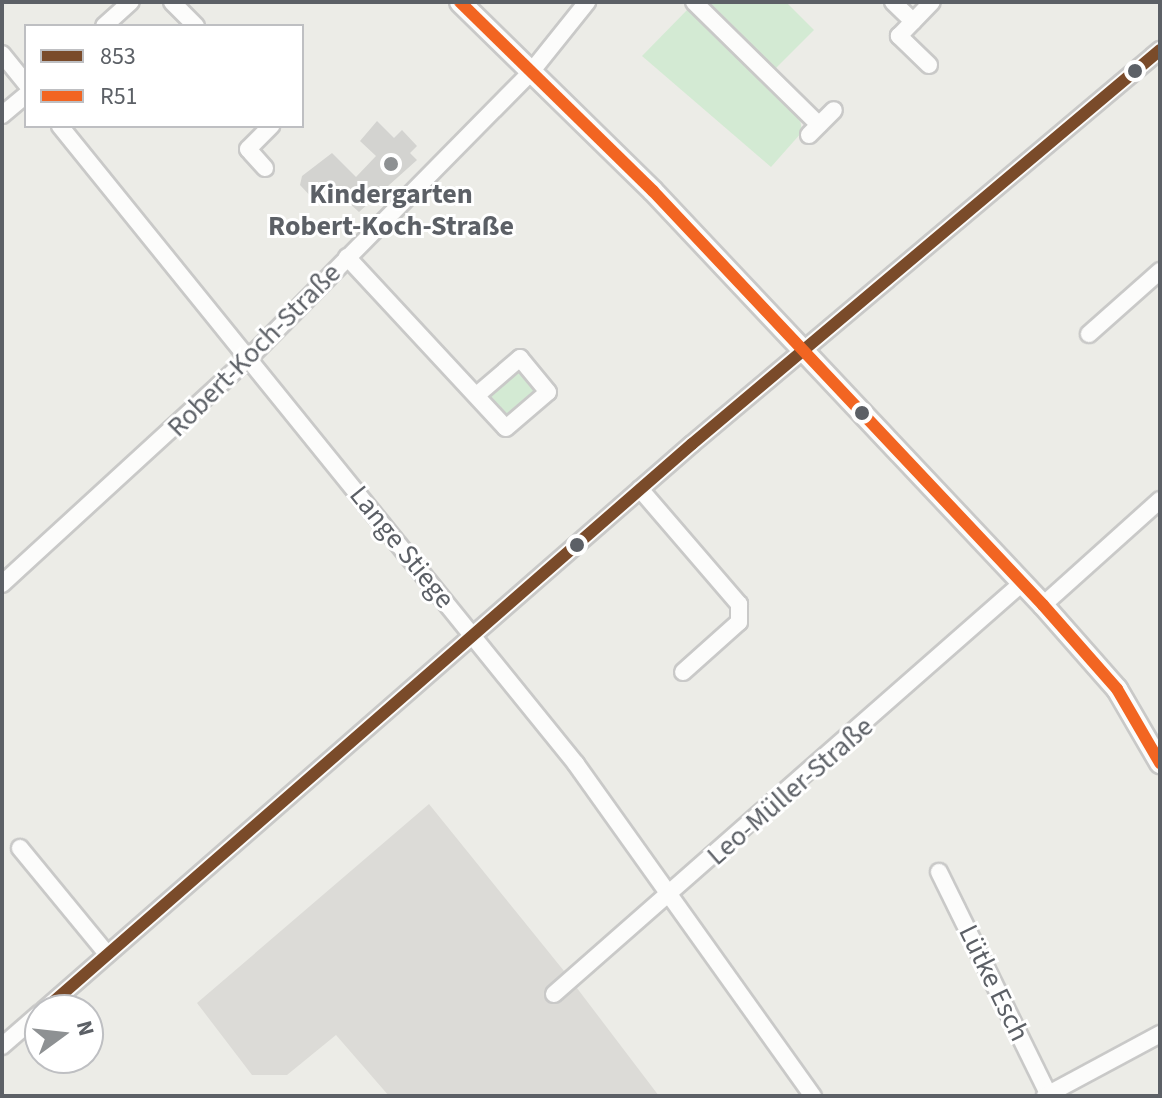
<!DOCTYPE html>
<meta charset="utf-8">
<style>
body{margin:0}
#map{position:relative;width:1162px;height:1098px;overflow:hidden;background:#ecece7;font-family:"Source Sans 3",sans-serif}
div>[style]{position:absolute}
.industrial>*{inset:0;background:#dcdbd7}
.green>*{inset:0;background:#d3ead3;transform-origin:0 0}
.building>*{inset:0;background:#d3d3d0}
.roads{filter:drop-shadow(2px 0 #c9c9c8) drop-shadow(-2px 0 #c9c9c8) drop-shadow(0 2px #c9c9c8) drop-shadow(0 -2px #c9c9c8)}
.minor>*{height:16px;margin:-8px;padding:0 8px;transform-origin:8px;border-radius:8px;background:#fcfcfb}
.tertiary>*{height:20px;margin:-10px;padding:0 10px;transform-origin:10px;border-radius:10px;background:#fcfcfb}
.bus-1>*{height:12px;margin:-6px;padding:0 6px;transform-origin:6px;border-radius:6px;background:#7a4b2a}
.bus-2>*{height:12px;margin:-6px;padding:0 6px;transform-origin:6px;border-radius:6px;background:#f26522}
.dots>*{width:22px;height:22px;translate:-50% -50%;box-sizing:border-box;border:4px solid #fff;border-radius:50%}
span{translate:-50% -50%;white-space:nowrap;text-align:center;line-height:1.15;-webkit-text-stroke:6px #fff;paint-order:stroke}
.poi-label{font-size:28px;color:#5c6066;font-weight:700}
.street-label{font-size:28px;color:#5c6066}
.frame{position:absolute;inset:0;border:4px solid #5c6066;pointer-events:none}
.legend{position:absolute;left:24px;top:24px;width:280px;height:104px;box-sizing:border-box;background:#fff;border:2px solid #bebfc2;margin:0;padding:10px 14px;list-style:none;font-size:24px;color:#5c6066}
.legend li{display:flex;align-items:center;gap:16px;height:40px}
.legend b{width:40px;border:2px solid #bebfc2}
.north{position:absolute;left:24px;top:994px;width:80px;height:80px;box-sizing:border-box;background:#fff;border:2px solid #bebfc2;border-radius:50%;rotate:75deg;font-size:22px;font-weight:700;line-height:32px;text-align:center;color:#5c6066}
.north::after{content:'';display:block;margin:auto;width:28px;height:36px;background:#8e9193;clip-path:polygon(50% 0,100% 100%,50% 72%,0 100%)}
</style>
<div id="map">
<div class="industrial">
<div style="clip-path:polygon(429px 804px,564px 971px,659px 1096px,389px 1096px,336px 1035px,287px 1075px,252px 1075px,197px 1003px)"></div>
</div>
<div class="green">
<div style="clip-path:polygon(707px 2px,786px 2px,814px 30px,775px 69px)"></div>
<div style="clip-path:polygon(689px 8px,800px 119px,802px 132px,771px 167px,642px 56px)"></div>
<div style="left:519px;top:367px;width:30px;height:41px;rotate:49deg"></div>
</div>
<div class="building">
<div style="clip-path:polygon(377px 121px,394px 138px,402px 130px,417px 146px,410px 153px,417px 160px,359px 212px,330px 186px,315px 201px,300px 185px,302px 176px,332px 153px,356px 177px,376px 156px,360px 141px)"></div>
</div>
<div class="roads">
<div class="minor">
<div style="left:172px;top:2px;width:34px;rotate:45deg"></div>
<div style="left:694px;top:2px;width:175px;rotate:44.5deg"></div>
<div style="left:893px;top:2px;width:28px;rotate:44deg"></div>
<div style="left:104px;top:26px;width:36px;rotate:-42deg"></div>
<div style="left:2px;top:54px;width:38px;rotate:51deg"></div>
<div style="left:929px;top:65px;width:42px;rotate:-136deg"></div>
<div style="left:899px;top:36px;width:47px;rotate:-45.9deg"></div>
<div style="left:2px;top:115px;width:31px;rotate:-40deg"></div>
<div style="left:60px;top:126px;width:821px;rotate:51.03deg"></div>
<div style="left:576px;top:764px;width:408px;rotate:54.5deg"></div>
<div style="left:809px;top:135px;width:35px;rotate:-45deg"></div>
<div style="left:265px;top:168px;width:25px;rotate:-132deg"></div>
<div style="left:248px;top:149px;width:33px;rotate:-45deg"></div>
<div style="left:347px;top:257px;width:233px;rotate:47.1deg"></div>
<div style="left:506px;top:428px;width:55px;rotate:-40.6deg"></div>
<div style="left:548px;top:392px;width:44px;rotate:-129.5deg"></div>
<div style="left:520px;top:358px;width:57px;rotate:139.3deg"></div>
<div style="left:1089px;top:334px;width:95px;rotate:-41.6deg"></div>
<div style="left:640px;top:489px;width:152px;rotate:49.3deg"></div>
<div style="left:739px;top:604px;width:18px;rotate:90deg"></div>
<div style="left:739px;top:622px;width:75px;rotate:138.2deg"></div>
<div style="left:2px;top:584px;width:335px;rotate:-42.5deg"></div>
<div style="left:249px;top:358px;width:402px;rotate:-45.4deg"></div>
<div style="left:531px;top:72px;width:90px;rotate:-51.3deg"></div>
<div style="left:1043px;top:605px;width:157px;rotate:-41.9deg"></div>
<div style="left:20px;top:848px;width:137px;rotate:50.6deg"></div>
<div style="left:939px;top:872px;width:250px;rotate:63.8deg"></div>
<div style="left:554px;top:994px;width:623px;rotate:-41.29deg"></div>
<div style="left:44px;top:1010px;width:860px;rotate:-41.14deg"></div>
<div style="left:692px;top:444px;width:612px;rotate:-40.09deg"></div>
<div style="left:2px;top:1046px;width:50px;rotate:-41deg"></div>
<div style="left:1045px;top:1096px;width:131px;rotate:-28.3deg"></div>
</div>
<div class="tertiary">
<div style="left:460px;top:2px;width:270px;rotate:44.4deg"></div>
<div style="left:653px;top:191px;width:569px;rotate:46.71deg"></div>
<div style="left:1043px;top:605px;width:112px;rotate:48.6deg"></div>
<div style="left:1117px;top:689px;width:86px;rotate:59.8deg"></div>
</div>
</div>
<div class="bus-1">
<div style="left:44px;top:1010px;width:860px;rotate:-41.14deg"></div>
<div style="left:692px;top:444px;width:612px;rotate:-40.09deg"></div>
</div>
<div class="bus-2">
<div style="left:460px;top:2px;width:270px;rotate:44.4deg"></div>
<div style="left:653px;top:191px;width:569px;rotate:46.71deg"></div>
<div style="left:1043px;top:605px;width:112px;rotate:48.6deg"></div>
<div style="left:1117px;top:689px;width:86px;rotate:59.8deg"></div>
</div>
<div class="dots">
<div style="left:1135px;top:71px;background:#5c6066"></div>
<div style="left:391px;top:164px;background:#8e9193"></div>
<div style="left:862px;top:413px;background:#5c6066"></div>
<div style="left:577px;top:545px;background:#5c6066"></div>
</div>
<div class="poi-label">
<span style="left:391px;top:210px">Kindergarten<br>Robert-Koch-Straße</span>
</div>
<div class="street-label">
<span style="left:254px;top:350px;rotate:-45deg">Robert-Koch-Straße</span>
<span style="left:402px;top:547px;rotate:51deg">Lange Stiege</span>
<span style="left:790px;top:791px;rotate:-41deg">Leo-Müller-Straße</span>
<span style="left:994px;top:983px;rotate:64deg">Lütke Esch</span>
</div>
<div class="frame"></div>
<ul class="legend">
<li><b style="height:10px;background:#7a4b2a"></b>853</li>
<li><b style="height:10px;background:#f26522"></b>R51</li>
</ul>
<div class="north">N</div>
</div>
